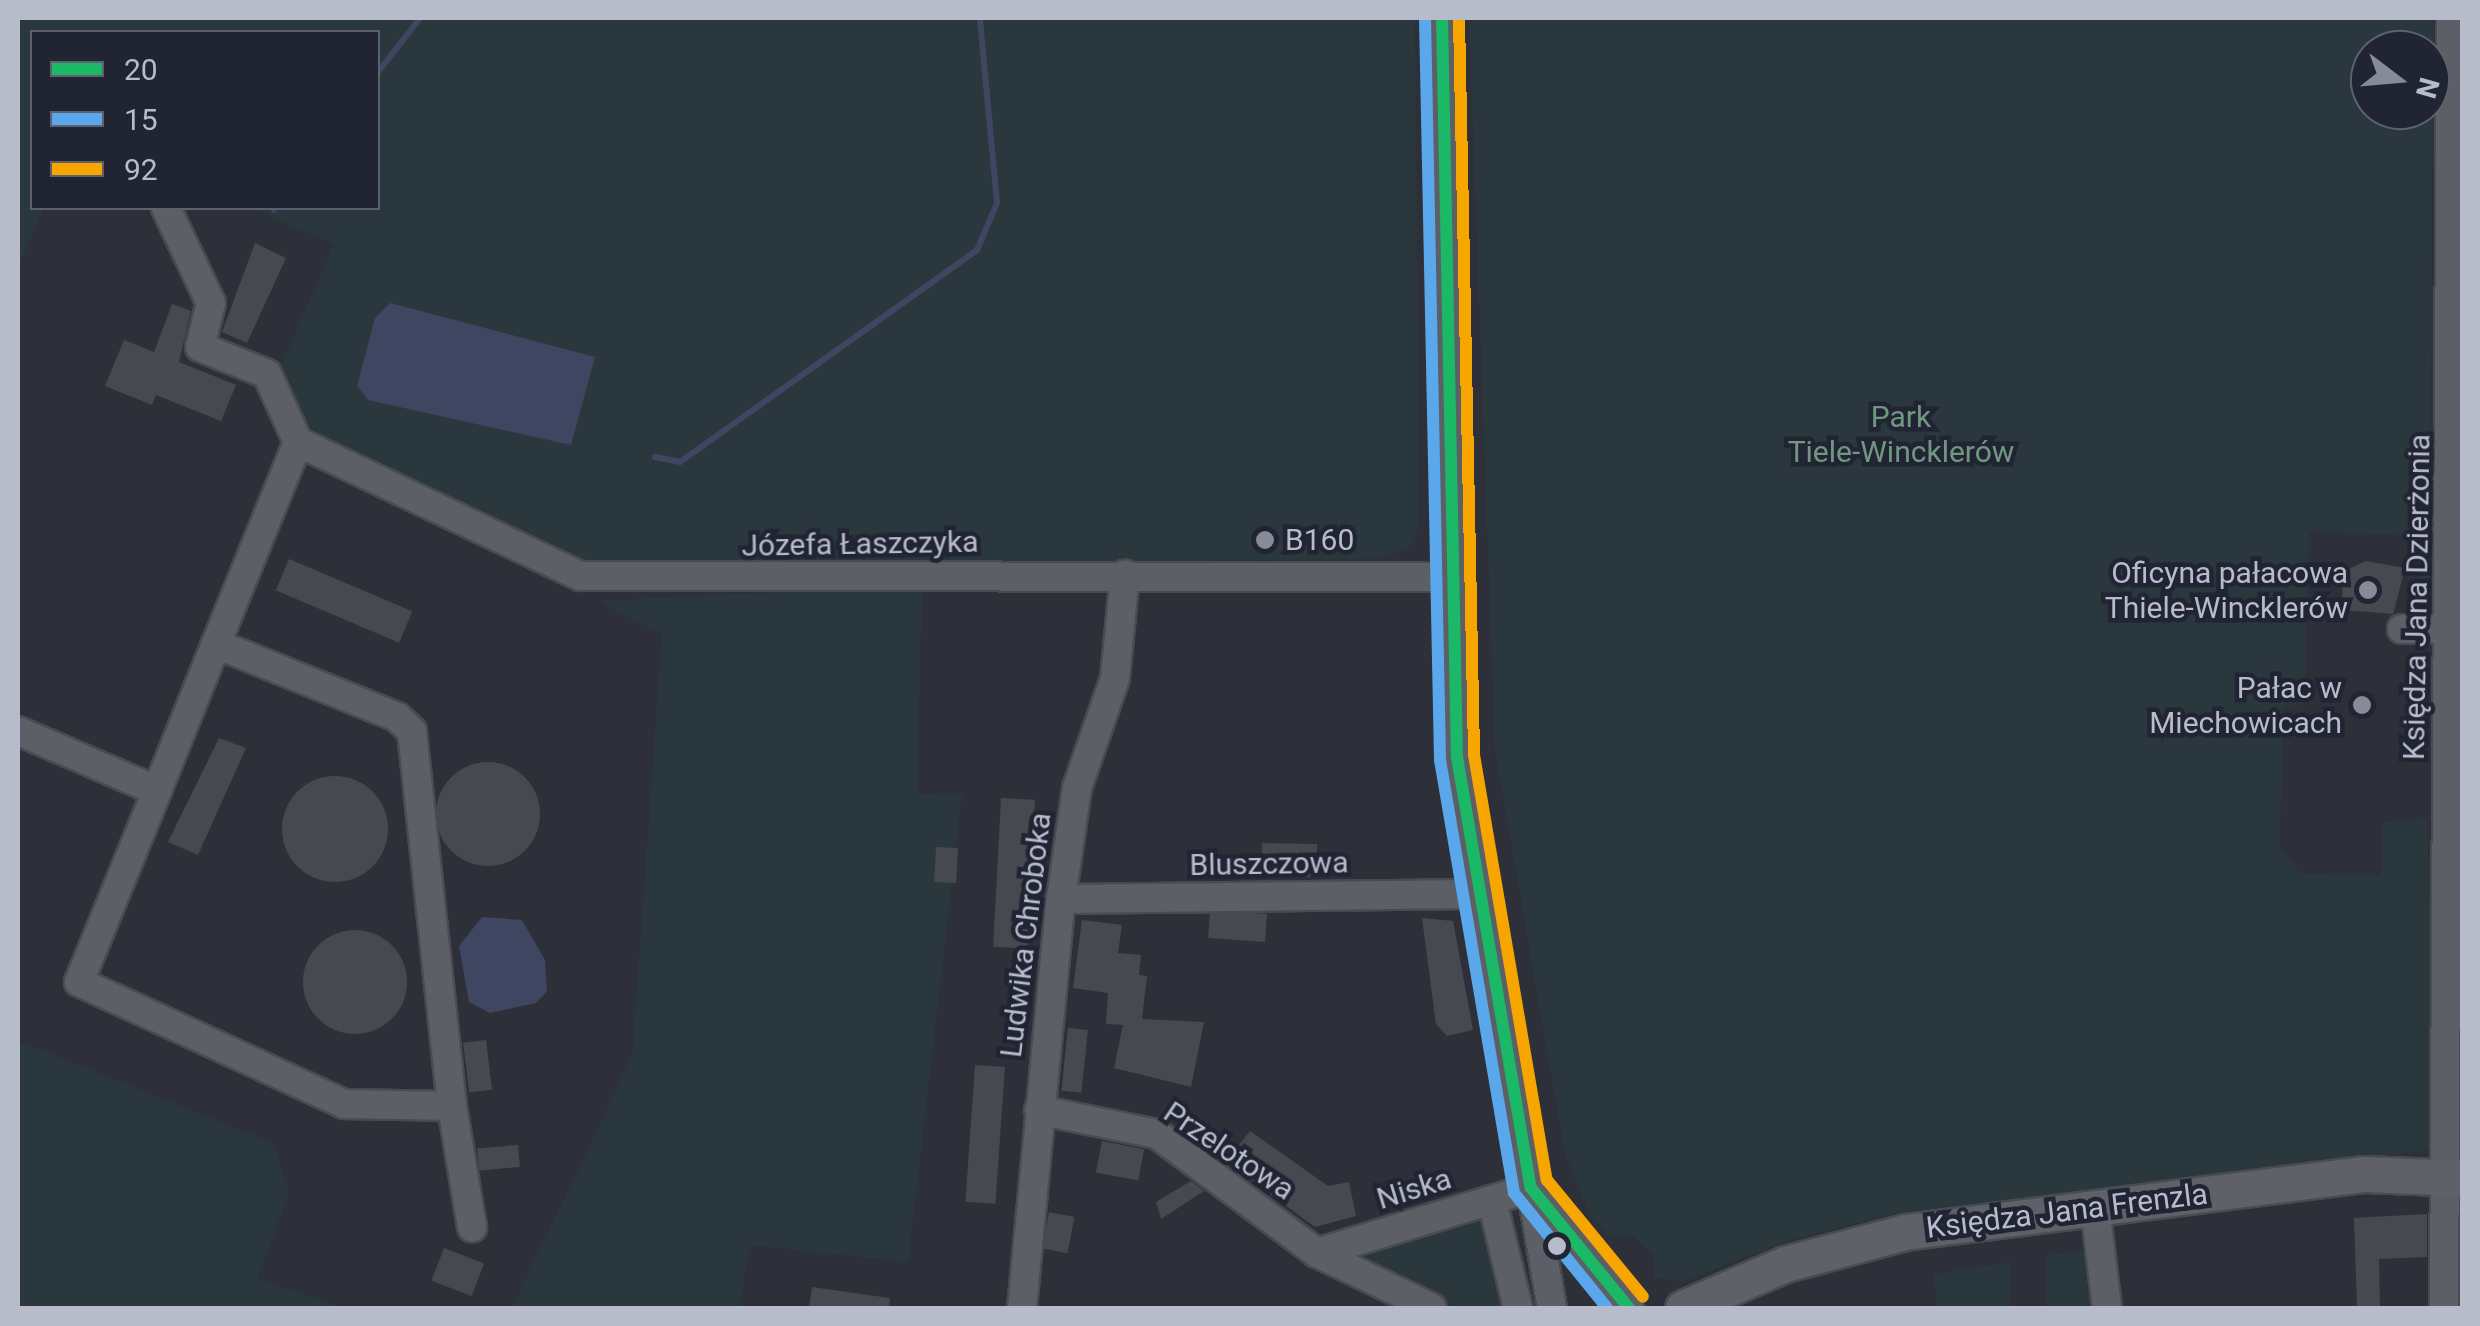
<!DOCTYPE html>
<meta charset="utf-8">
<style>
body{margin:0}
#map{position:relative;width:2480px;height:1326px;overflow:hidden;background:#2d3039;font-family:Roboto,sans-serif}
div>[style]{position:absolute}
.green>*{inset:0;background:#2a383e}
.water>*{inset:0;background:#3e4661}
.stream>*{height:6px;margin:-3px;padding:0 3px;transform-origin:3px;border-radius:3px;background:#3e4661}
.building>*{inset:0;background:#474951;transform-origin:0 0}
.round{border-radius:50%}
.roads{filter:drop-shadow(2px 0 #494b52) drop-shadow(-2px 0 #494b52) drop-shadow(0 2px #494b52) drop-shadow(0 -2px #494b52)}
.minor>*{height:28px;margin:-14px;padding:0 14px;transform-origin:14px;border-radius:14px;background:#5d5f67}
.major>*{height:35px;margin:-17.5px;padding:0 17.5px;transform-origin:17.5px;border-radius:17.5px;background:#5f6169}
.bus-1>*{height:12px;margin:-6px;padding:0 6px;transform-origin:6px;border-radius:6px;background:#1ab867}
.bus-2>*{height:12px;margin:-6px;padding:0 6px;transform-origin:6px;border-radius:6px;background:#5aa8eb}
.bus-3>*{height:12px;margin:-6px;padding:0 6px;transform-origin:6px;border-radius:6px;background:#f7a600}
.dots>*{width:28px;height:28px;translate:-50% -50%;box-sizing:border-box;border:5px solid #212533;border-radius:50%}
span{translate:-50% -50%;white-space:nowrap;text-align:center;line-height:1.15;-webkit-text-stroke:9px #212533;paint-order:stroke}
.park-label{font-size:30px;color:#729781}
.poi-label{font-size:30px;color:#b8bbc9}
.left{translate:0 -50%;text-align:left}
.right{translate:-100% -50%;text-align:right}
.street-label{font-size:30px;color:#b8bbc9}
.frame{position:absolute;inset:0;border:20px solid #b8bbc9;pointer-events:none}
.legend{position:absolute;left:30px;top:30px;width:350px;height:180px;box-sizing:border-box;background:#212533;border:2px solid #5d616f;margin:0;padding:12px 18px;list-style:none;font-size:30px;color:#b8bbc9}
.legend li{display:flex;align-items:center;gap:20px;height:50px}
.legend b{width:50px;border:2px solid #5d616f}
.north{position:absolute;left:2350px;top:30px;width:100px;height:100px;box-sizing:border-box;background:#212533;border:2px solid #5d616f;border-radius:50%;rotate:106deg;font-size:28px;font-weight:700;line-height:40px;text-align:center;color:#b8bbc9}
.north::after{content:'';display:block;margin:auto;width:35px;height:45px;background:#878a97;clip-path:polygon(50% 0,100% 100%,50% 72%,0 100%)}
</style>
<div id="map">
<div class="green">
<div style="clip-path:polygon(18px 18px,1415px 18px,1419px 527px,1408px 549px,1379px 559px,579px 567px,320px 438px,286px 395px,281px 366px,334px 244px,253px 208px,378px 208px,378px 32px,32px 32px,32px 208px,44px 208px,18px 268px)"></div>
<div style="clip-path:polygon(evenodd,1469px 18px,2433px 18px,2430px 618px,2421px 620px,2422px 536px,2309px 531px,2304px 705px,2283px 706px,2280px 846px,2301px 874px,2381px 875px,2383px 822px,2427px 819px,2435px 1049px,2430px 1150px,1899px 1213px,1790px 1240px,1682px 1282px,1654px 1277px,1654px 1256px,1633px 1236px,1609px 1236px,1589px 1213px,1565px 1155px,1495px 749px,1469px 18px,2370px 50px,2430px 50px,2430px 110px,2370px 110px,2370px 50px)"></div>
<div style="clip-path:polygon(922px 585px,917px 794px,962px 795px,908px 1262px,750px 1245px,739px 1308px,512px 1308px,632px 1057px,662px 634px,597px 601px)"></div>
<div style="clip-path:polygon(18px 1041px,275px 1144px,289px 1194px,257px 1279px,345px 1308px,18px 1308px)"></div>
<div style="clip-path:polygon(1484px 1213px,1513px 1308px,1458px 1308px,1359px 1256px)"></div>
<div style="clip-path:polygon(2092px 1250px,2099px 1308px,2047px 1308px,2047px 1255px)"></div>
<div style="clip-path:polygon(2011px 1262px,2011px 1308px,1937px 1308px,1934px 1274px)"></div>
</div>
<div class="water">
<div style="clip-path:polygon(390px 303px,595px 357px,571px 445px,368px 400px,357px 386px,375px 318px)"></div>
<div style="clip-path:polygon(482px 917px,522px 920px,545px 960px,547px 991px,536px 1003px,490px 1013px,469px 1002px,459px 946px)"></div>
</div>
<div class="stream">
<div style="left:378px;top:72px;width:68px;rotate:-52.1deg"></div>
<div style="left:274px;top:210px;width:2px;rotate:-63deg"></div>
<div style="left:655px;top:457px;width:25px;rotate:11deg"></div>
<div style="left:680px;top:462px;width:365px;rotate:-35.5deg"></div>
<div style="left:977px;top:250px;width:51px;rotate:-66.9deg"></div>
<div style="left:997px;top:203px;width:186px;rotate:-95.3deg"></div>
</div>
<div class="building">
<div style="clip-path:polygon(255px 243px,286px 258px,247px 343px,222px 332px)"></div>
<div style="clip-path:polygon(172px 304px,191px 311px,179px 362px,236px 385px,221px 421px,156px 395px,152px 405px,105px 386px,124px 340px,154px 352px)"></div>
<div style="left:289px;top:559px;width:134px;height:34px;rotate:23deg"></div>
<div style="clip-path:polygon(2366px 561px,2405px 568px,2393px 614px,2343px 610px,2342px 584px,2329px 578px)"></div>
<div style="clip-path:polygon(219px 738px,246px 748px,198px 855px,168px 842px)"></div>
<div class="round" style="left:436px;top:762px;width:104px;height:104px"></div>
<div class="round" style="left:282px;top:776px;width:106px;height:106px"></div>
<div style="left:1001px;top:798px;width:34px;height:149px;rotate:3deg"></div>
<div style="left:1262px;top:843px;width:55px;height:33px;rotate:1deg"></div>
<div style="left:936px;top:847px;width:22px;height:35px;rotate:3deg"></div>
<div style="left:1267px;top:914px;width:28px;height:57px;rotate:94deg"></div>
<div style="clip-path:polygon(1422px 918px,1453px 921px,1473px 1030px,1447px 1036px,1436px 1024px)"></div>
<div style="clip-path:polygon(1082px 920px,1122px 925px,1118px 953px,1141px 955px,1139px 975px,1147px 976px,1142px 1019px,1204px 1022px,1191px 1087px,1114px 1068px,1123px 1025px,1106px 1024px,1108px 993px,1073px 988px)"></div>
<div class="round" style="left:303px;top:930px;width:104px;height:104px"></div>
<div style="left:1068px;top:1028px;width:20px;height:63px;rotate:6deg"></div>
<div style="left:486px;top:1040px;width:50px;height:23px;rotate:83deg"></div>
<div style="left:975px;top:1065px;width:30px;height:137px;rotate:4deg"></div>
<div style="clip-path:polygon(1250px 1131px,1328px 1186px,1349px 1182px,1356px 1216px,1315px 1227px,1226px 1162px)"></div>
<div style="left:1102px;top:1141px;width:43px;height:32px;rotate:11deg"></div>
<div style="left:518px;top:1145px;width:22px;height:41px;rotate:85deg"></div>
<div style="clip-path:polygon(1191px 1181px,1204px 1191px,1161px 1219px,1156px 1202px)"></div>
<div style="left:1049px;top:1212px;width:26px;height:37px;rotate:11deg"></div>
<div style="clip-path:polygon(2427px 1214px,2427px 1257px,2379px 1259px,2380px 1307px,2357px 1308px,2354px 1218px)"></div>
<div style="left:444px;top:1248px;width:43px;height:35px;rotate:21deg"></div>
<div style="clip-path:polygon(812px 1287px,890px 1298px,889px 1308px,809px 1308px)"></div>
</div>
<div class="roads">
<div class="minor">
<div style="left:1442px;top:18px;width:739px;rotate:88.84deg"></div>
<div style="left:1457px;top:757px;width:559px;rotate:80.22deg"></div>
<div style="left:166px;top:208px;width:105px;rotate:64.7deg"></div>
<div style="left:211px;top:303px;width:45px;rotate:104deg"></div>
<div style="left:200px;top:347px;width:72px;rotate:21.9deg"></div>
<div style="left:267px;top:374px;width:75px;rotate:65.5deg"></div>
<div style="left:298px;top:442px;width:218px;rotate:112.1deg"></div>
<div style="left:216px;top:644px;width:158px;rotate:111.9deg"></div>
<div style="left:157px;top:791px;width:206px;rotate:112.2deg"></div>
<div style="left:79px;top:982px;width:292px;rotate:24.7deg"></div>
<div style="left:344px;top:1104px;width:108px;rotate:1.1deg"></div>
<div style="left:452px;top:1106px;width:377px;rotate:-96.1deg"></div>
<div style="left:412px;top:731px;width:21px;rotate:-137deg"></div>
<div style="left:397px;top:717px;width:195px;rotate:-158deg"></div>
<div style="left:298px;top:442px;width:312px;rotate:25.4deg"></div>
<div style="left:580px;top:576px;width:873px;rotate:0.07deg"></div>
<div style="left:2402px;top:629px;width:47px"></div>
<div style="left:18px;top:731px;width:151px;rotate:23.3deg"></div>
<div style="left:1061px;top:899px;width:418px;rotate:-0.7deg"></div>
<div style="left:452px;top:1106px;width:123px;rotate:80.6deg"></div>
<div style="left:1039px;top:1110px;width:120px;rotate:11.5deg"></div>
<div style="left:1157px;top:1134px;width:199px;rotate:36.6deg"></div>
<div style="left:1317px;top:1253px;width:127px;rotate:25.6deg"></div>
<div style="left:1535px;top:1193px;width:149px;rotate:50.7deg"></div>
<div style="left:1492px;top:1200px;width:111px;rotate:76.5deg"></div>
<div style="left:2095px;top:1207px;width:102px;rotate:83.2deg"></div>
<div style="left:1317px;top:1253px;width:224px;rotate:-16.9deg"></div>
<div style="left:1022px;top:1308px;width:411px;rotate:-84.6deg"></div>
<div style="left:1061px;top:899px;width:112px;rotate:-81.8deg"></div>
<div style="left:1077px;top:788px;width:116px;rotate:-70.9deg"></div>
<div style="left:1115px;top:678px;width:104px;rotate:-84.5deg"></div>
<div style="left:2444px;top:1308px;width:1290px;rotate:-89.69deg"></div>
</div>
<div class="major">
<div style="left:1683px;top:1308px;width:111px;rotate:-23.3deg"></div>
<div style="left:1785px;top:1264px;width:124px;rotate:-14.9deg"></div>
<div style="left:1905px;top:1232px;width:463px;rotate:-7.2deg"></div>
<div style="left:2364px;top:1174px;width:98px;rotate:2.3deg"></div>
</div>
</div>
<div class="bus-1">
<div style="left:1442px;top:18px;width:739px;rotate:88.84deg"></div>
<div style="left:1457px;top:757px;width:437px;rotate:80.3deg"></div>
<div style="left:1531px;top:1188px;width:155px;rotate:50.8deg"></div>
</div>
<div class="bus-2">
<div style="left:1425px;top:18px;width:742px;rotate:88.84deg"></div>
<div style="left:1440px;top:760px;width:439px;rotate:80.3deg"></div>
<div style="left:1514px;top:1193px;width:148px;rotate:51deg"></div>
</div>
<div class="bus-3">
<div style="left:1459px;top:18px;width:737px;rotate:88.83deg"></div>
<div style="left:1474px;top:755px;width:431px;rotate:80.3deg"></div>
<div style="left:1547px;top:1180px;width:151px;rotate:50.6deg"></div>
</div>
<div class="dots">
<div style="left:1265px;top:540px;background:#878a97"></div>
<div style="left:2368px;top:590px;background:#878a97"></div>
<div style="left:2362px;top:705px;background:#878a97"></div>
<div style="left:1557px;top:1246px;background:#b8bbc9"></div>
</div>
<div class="park-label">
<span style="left:1901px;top:434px">Park<br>Tiele-Wincklerów</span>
</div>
<div class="poi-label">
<span class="left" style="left:1285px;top:540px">B160</span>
<span class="right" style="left:2348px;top:590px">Oficyna pałacowa<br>Thiele-Wincklerów</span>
<span class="right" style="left:2342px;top:705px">Pałac w<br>Miechowicach</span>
</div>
<div class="street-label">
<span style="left:860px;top:544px;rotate:-1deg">Józefa Łaszczyka</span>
<span style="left:2417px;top:597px;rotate:-89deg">Księdza Jana Dzierżonia</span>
<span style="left:1269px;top:864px;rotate:-1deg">Bluszczowa</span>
<span style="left:1026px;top:935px;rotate:-83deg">Ludwika Chroboka</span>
<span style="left:1229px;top:1151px;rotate:34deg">Przelotowa</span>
<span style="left:1414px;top:1189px;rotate:-17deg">Niska</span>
<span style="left:2067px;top:1211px;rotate:-7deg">Księdza Jana Frenzla</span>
</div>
<div class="frame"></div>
<ul class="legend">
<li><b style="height:12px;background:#1ab867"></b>20</li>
<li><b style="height:12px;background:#5aa8eb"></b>15</li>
<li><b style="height:12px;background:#f7a600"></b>92</li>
</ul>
<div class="north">N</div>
</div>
